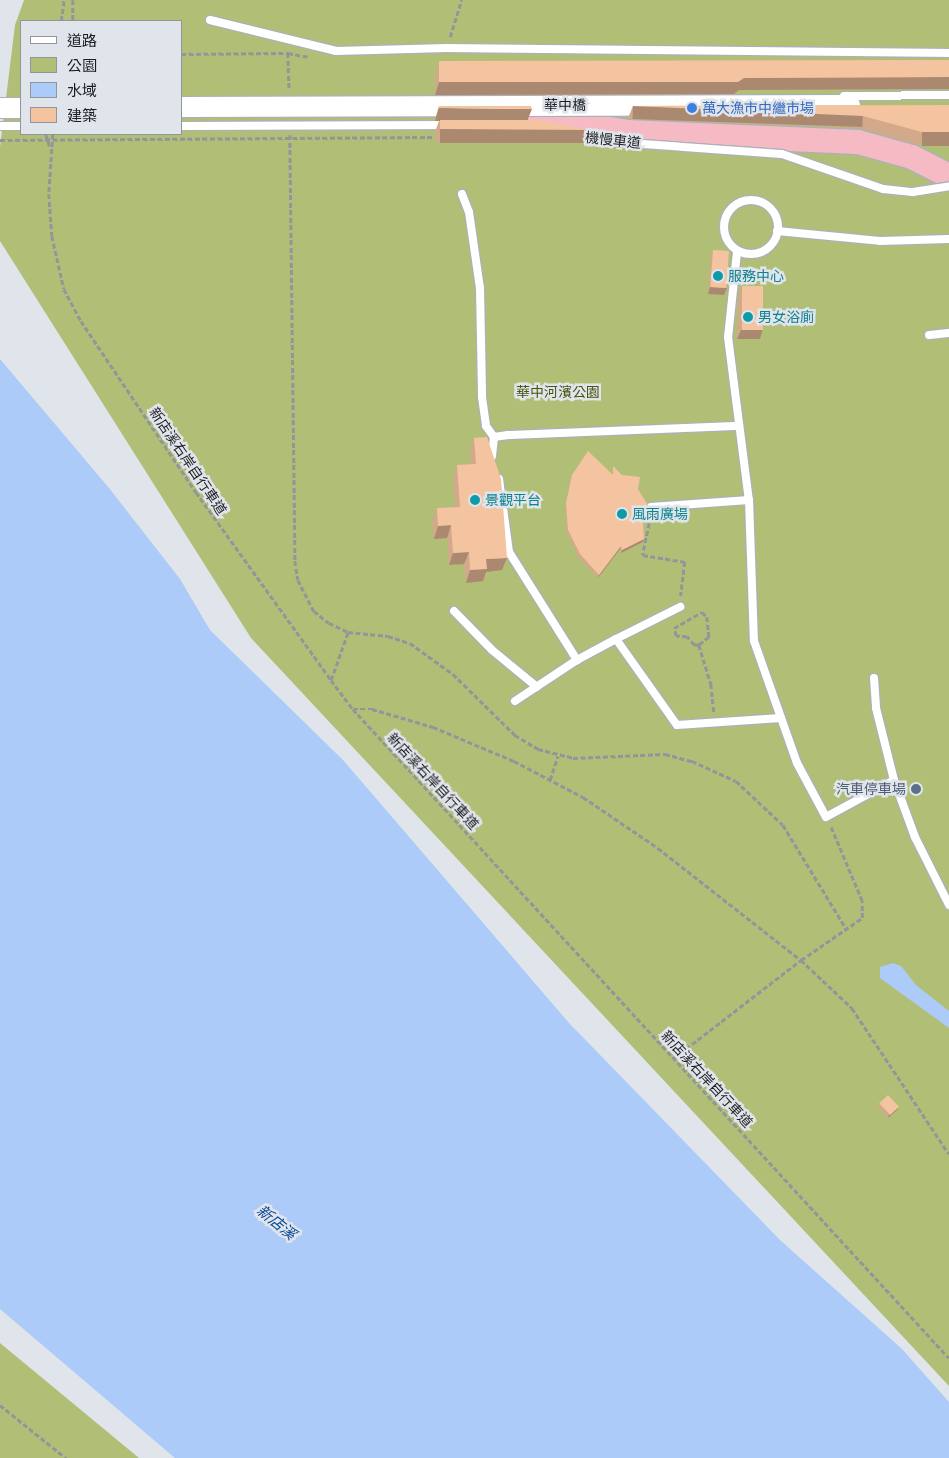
<!DOCTYPE html>
<meta charset="utf-8">
<style>
body{margin:0}
#map{position:relative;width:949px;height:1458px;overflow:hidden;background:#e0e4eb;font-family:"Work Sans","Noto Sans TC",sans-serif}
div>[style]{position:absolute}
.green>*{inset:0;background:#b0bf75}
.water>*{inset:0;background:#accbf8}
.path>*{height:2.5px;margin-top:-1.25px;transform-origin:0;background:repeating-linear-gradient(90deg,#92959a 0 5px,transparent 0 7.5px)}
.roads{filter:drop-shadow(1px 0 #adb1b7) drop-shadow(-1px 0 #adb1b7) drop-shadow(0 1px #adb1b7) drop-shadow(0 -1px #adb1b7)}
.service>*{height:8px;margin:-4px;padding:0 4px;transform-origin:4px;border-radius:4px;background:#fff}
.service>.ring{margin:-4px;padding:0;box-sizing:content-box;background:none;border:8px solid #fff;border-radius:50%}
.secondary>*{height:20px;margin:-10px;padding:0 10px;transform-origin:10px;border-radius:10px;background:#fff}
.trunk>*{height:24px;margin:-12px;padding:0 12px;transform-origin:12px;border-radius:12px;background:#f6bac4}
.path-bridge>*{height:2.5px;margin-top:-1.25px;transform-origin:0;background:repeating-linear-gradient(90deg,#92959a 0 5px,transparent 0 7.5px)}
.bridges{filter:drop-shadow(1px 0 #adb1b7) drop-shadow(-1px 0 #adb1b7) drop-shadow(0 1px #adb1b7) drop-shadow(0 -1px #adb1b7)}
.service-bridge>*{height:8px;margin:-4px;padding:0 4px;transform-origin:4px;border-radius:4px;background:#fff}
.secondary-bridge>*{height:20px;margin:-10px;padding:0 10px;transform-origin:10px;border-radius:10px;background:#fff}
.wall>*{inset:0;background:#d2a98a}
.shaded-wall>*{inset:0;background:#ab8971;transform-origin:0 0}
.building>*{inset:0;background:#f4c4a1;transform-origin:0 0}
.dots>*{width:14px;height:14px;translate:-50% -50%;box-sizing:border-box;border:2px solid #e0e4eb;border-radius:50%}
span{translate:-50% -50%;white-space:nowrap;text-align:center;line-height:1.15;-webkit-text-stroke:5px #e0e4eb;paint-order:stroke}
.street-label{font-size:14px;color:#1c1e20}
.shop-label{font-size:14px;color:#366cbe}
.left{translate:0 -50%;text-align:left}
.culture-label{font-size:14px;color:#0d838f}
.park-label{font-size:14px;color:#48530e}
.service-label{font-size:14px;color:#4e5e75}
.right{translate:-100% -50%;text-align:right}
.water-label{font-size:15px;color:#05469a;font-style:italic}
.legend{position:absolute;left:20px;top:20px;width:162px;height:115px;box-sizing:border-box;background:#e0e4eb;border:1px solid #92959a;margin:0;padding:6px 9px;list-style:none;font-size:15px;color:#1c1e20}
.legend li{display:flex;align-items:center;gap:10px;height:25px}
.legend b{width:25px;border:1px solid #92959a}
</style>
<div id="map">
<div class="green">
<div style="clip-path:polygon(evenodd,24px 0,949px 0,949px 1386px,251px 638px,0 241px,0 147px,15px 25px,24px 0,21px 21px,181px 21px,181px 134px,21px 134px,21px 21px)"></div>
<div style="clip-path:polygon(0 1343px,139px 1458px,0 1458px)"></div>
</div>
<div class="water">
<div style="clip-path:polygon(0 359px,109px 488px,180px 579px,210px 630px,343px 760px,569px 1023px,780px 1240px,902px 1349px,949px 1402px,949px 1458px,175px 1458px,0 1309px)"></div>
<div style="clip-path:polygon(893px 963px,901px 966px,916px 985px,949px 1011px,949px 1028px,880px 978px,880px 967px)"></div>
</div>
<div class="path">
<div style="left:73px;top:0;width:21px;rotate:90deg"></div>
<div style="left:61px;top:21px;width:21px;rotate:-82deg"></div>
<div style="left:450px;top:37px;width:39px;rotate:-73deg"></div>
<div style="left:288px;top:53px;width:36px;rotate:88deg"></div>
<div style="left:181px;top:54px;width:107px;rotate:-0.5deg"></div>
<div style="left:288px;top:53px;width:20px;rotate:11deg"></div>
<div style="left:46px;top:134px;width:14px;rotate:73deg"></div>
<div style="left:53px;top:134px;width:60px;rotate:93.8deg"></div>
<div style="left:49px;top:194px;width:42px;rotate:85.9deg"></div>
<div style="left:52px;top:236px;width:54px;rotate:77.2deg"></div>
<div style="left:64px;top:289px;width:36px;rotate:62deg"></div>
<div style="left:81px;top:321px;width:206px;rotate:56.1deg"></div>
<div style="left:196px;top:492px;width:231px;rotate:54.3deg"></div>
<div style="left:331px;top:680px;width:36px;rotate:53deg"></div>
<div style="left:353px;top:709px;width:881px;rotate:47.44deg"></div>
<div style="left:290px;top:135px;width:426px;rotate:89.3deg"></div>
<div style="left:295px;top:561px;width:19px;rotate:81deg"></div>
<div style="left:298px;top:580px;width:35px;rotate:63deg"></div>
<div style="left:314px;top:611px;width:19px;rotate:39deg"></div>
<div style="left:329px;top:623px;width:21px;rotate:25deg"></div>
<div style="left:348px;top:632px;width:40px;rotate:5.7deg"></div>
<div style="left:388px;top:636px;width:23px;rotate:18deg"></div>
<div style="left:410px;top:643px;width:53px;rotate:35.8deg"></div>
<div style="left:453px;top:674px;width:87px;rotate:44.5deg"></div>
<div style="left:515px;top:735px;width:27px;rotate:31deg"></div>
<div style="left:538px;top:749px;width:36px;rotate:14deg"></div>
<div style="left:573px;top:758px;width:92px;rotate:-2.5deg"></div>
<div style="left:665px;top:754px;width:28px;rotate:15deg"></div>
<div style="left:692px;top:761px;width:48px;rotate:24.4deg"></div>
<div style="left:736px;top:781px;width:64px;rotate:43.1deg"></div>
<div style="left:783px;top:825px;width:123px;rotate:58.6deg"></div>
<div style="left:651px;top:516px;width:40px;rotate:102deg"></div>
<div style="left:643px;top:555px;width:43px;rotate:9.5deg"></div>
<div style="left:685px;top:562px;width:34px;rotate:97deg"></div>
<div style="left:699px;top:645px;width:5px;rotate:180deg"></div>
<div style="left:694px;top:645px;width:11px;rotate:-131deg"></div>
<div style="left:687px;top:637px;width:11px;rotate:-175deg"></div>
<div style="left:676px;top:636px;width:8px;rotate:-104deg"></div>
<div style="left:674px;top:628px;width:32px;rotate:-30deg"></div>
<div style="left:702px;top:612px;width:7px;rotate:45deg"></div>
<div style="left:707px;top:617px;width:20px;rotate:84deg"></div>
<div style="left:709px;top:637px;width:13px;rotate:141deg"></div>
<div style="left:699px;top:645px;width:41px;rotate:72.9deg"></div>
<div style="left:711px;top:684px;width:29px;rotate:84deg"></div>
<div style="left:331px;top:680px;width:51px;rotate:-70.5deg"></div>
<div style="left:353px;top:709px;width:19px"></div>
<div style="left:372px;top:709px;width:64px;rotate:16.4deg"></div>
<div style="left:433px;top:727px;width:88px;rotate:22.8deg"></div>
<div style="left:514px;top:761px;width:78px;rotate:27.6deg"></div>
<div style="left:583px;top:797px;width:91px;rotate:34.2deg"></div>
<div style="left:658px;top:848px;width:182px;rotate:38.1deg"></div>
<div style="left:801px;top:960px;width:70px;rotate:43.3deg"></div>
<div style="left:852px;top:1008px;width:175px;rotate:56.4deg"></div>
<div style="left:550px;top:780px;width:25px;rotate:-72deg"></div>
<div style="left:674px;top:1058px;width:160px;rotate:-37.7deg"></div>
<div style="left:801px;top:960px;width:74px;rotate:-34.5deg"></div>
<div style="left:862px;top:918px;width:17px;rotate:-90deg"></div>
<div style="left:862px;top:901px;width:82px;rotate:-112.8deg"></div>
<div style="left:0;top:1405px;width:85px;rotate:38.8deg"></div>
</div>
<div class="roads">
<div class="service">
<div style="left:210px;top:20px;width:130px;rotate:13.8deg"></div>
<div style="left:336px;top:51px;width:111px;rotate:-1.5deg"></div>
<div style="left:447px;top:48px;width:502px;rotate:0.57deg"></div>
<div style="left:0;top:126px;width:21px"></div>
<div style="left:462px;top:194px;width:19px;rotate:69deg"></div>
<div style="left:469px;top:212px;width:77px;rotate:81.8deg"></div>
<div style="left:480px;top:288px;width:109px;rotate:88.9deg"></div>
<div style="left:482px;top:397px;width:29px;rotate:82deg"></div>
<div style="left:486px;top:426px;width:14px;rotate:54deg"></div>
<div class="ring" style="left:724px;top:200px;width:46px;height:46px"></div>
<div style="left:777px;top:231px;width:103px;rotate:5.5deg"></div>
<div style="left:880px;top:241px;width:69px;rotate:-1.7deg"></div>
<div style="left:737px;top:252px;width:85px;rotate:96deg"></div>
<div style="left:728px;top:337px;width:164px;rotate:82.7deg"></div>
<div style="left:749px;top:500px;width:141px;rotate:88deg"></div>
<div style="left:754px;top:641px;width:129px;rotate:70.6deg"></div>
<div style="left:797px;top:763px;width:61px;rotate:61.8deg"></div>
<div style="left:826px;top:817px;width:77px;rotate:-28.6deg"></div>
<div style="left:929px;top:335px;width:20px;rotate:-6deg"></div>
<div style="left:492px;top:456px;width:19px;rotate:-84deg"></div>
<div style="left:494px;top:437px;width:14px;rotate:-8deg"></div>
<div style="left:508px;top:435px;width:229px;rotate:-2.3deg"></div>
<div style="left:499px;top:479px;width:74px;rotate:82.2deg"></div>
<div style="left:509px;top:552px;width:128px;rotate:57.8deg"></div>
<div style="left:577px;top:660px;width:44px;rotate:-28.3deg"></div>
<div style="left:616px;top:639px;width:105px;rotate:54.7deg"></div>
<div style="left:677px;top:725px;width:104px;rotate:-3.9deg"></div>
<div style="left:651px;top:507px;width:98px;rotate:-4.1deg"></div>
<div style="left:454px;top:611px;width:54px;rotate:45.7deg"></div>
<div style="left:492px;top:650px;width:58px;rotate:39.4deg"></div>
<div style="left:616px;top:639px;width:72px;rotate:-26.6deg"></div>
<div style="left:874px;top:678px;width:30px;rotate:86deg"></div>
<div style="left:876px;top:708px;width:74px;rotate:76deg"></div>
<div style="left:894px;top:780px;width:61px;rotate:69.8deg"></div>
<div style="left:915px;top:837px;width:76px;rotate:63.4deg"></div>
<div style="left:515px;top:701px;width:74px;rotate:-33.5deg"></div>
</div>
<div class="secondary">
<div style="left:0;top:108px;width:21px"></div>
</div>
<div class="trunk">
<div style="left:540px;top:118px;width:88px;rotate:9.1deg"></div>
<div style="left:627px;top:132px;width:231px;rotate:2.5deg"></div>
<div style="left:858px;top:142px;width:56px;rotate:15.5deg"></div>
<div style="left:912px;top:157px;width:42px;rotate:27.2deg"></div>
</div>
</div>
<div class="path-bridge">
<div style="left:0;top:140px;width:436px;rotate:-0.4deg"></div>
</div>
<div class="bridges">
<div class="service-bridge">
<div style="left:844px;top:96px;width:105px;rotate:-0.5deg"></div>
<div style="left:181px;top:126px;width:266px;rotate:-0.2deg"></div>
<div style="left:580px;top:136px;width:36px;rotate:10deg"></div>
<div style="left:615px;top:142px;width:167px;rotate:4.1deg"></div>
<div style="left:782px;top:154px;width:107px;rotate:19.1deg"></div>
<div style="left:883px;top:189px;width:30px;rotate:6deg"></div>
<div style="left:913px;top:192px;width:36px;rotate:-9deg"></div>
</div>
<div class="secondary-bridge">
<div style="left:181px;top:107px;width:669px;rotate:-0.17deg"></div>
</div>
</div>
<div class="wall">
<div style="clip-path:polygon(949px 60px,949px 89px,739px 90px,734px 94px,435px 95px,435px 74px,439px 61px)"></div>
<div style="clip-path:polygon(949px 105px,918px 145px,859px 128px,628px 118px,633px 106px)"></div>
<div style="clip-path:polygon(439px 106px,527px 120px,587px 143px,435px 142px,435px 132px,439px 121px,435px 121px,435px 119px)"></div>
<div style="clip-path:polygon(713px 250px,727px 288px,724px 295px,708px 294px,711px 256px)"></div>
<div style="clip-path:polygon(742px 286px,760px 339px,737px 339px,738px 296px)"></div>
<div style="clip-path:polygon(474px 438px,502px 570px,486px 572px,483px 581px,466px 583px,464px 564px,449px 565px,447px 538px,434px 539px,432px 521px,437px 508px,455px 507px,453px 478px,457px 465px,471px 464px,470px 450px)"></div>
<div style="clip-path:polygon(613px 466px,622px 475px,638px 489px,650px 509px,643px 523px,644px 539px,643px 542px,621px 553px,620px 549px,598px 578px,579px 558px,567px 533px,565px 507px,572px 475px,612px 474px)"></div>
<div style="clip-path:polygon(879px 1103px,897px 1110px,888px 1118px,878px 1106px)"></div>
</div>
<div class="shaded-wall">
<div style="clip-path:polygon(949px 77px,949px 89px,739px 90px,734px 94px,435px 95px,439px 82px,744px 78px)"></div>
<div style="left:633px;top:106px;width:230px;height:13px;rotate:2deg"></div>
<div style="clip-path:polygon(439px 108px,532px 109px,527px 121px,435px 121px)"></div>
<div style="left:440px;top:129px;width:151px;height:14px"></div>
<div style="left:922px;top:132px;width:27px;height:14px"></div>
<div style="clip-path:polygon(710px 287px,727px 288px,724px 295px,708px 294px)"></div>
<div style="clip-path:polygon(763px 329px,760px 339px,737px 339px,741px 330px)"></div>
<div style="clip-path:polygon(451px 525px,447px 538px,434px 539px,438px 526px)"></div>
<div style="clip-path:polygon(644px 539px,643px 542px,621px 553px,622px 550px)"></div>
<div style="clip-path:polygon(621px 546px,620px 549px,598px 578px,599px 575px)"></div>
<div style="clip-path:polygon(469px 552px,464px 564px,449px 565px,453px 553px)"></div>
<div style="clip-path:polygon(507px 558px,502px 570px,486px 572px,483px 581px,466px 583px,470px 570px,486px 559px)"></div>
<div style="clip-path:polygon(899px 1107px,897px 1110px,888px 1118px,889px 1115px)"></div>
</div>
<div class="building">
<div style="clip-path:polygon(949px 60px,949px 77px,744px 78px,738px 82px,439px 82px,439px 61px)"></div>
<div style="clip-path:polygon(949px 105px,949px 132px,922px 132px,863px 116px,633px 106px)"></div>
<div style="clip-path:polygon(439px 106px,531px 106px,532px 109px,439px 108px)"></div>
<div style="clip-path:polygon(440px 120px,536px 120px,591px 130px,440px 129px)"></div>
<div style="left:713px;top:250px;width:16px;height:37px;rotate:4deg"></div>
<div style="left:742px;top:286px;width:21px;height:44px"></div>
<div style="clip-path:polygon(487px 437px,501px 479px,507px 558px,486px 559px,487px 569px,470px 570px,469px 552px,453px 553px,451px 525px,438px 526px,437px 508px,460px 507px,457px 465px,476px 464px,474px 438px)"></div>
<div style="clip-path:polygon(588px 451px,613px 475px,613px 466px,622px 475px,640px 477px,638px 489px,650px 509px,643px 522px,644px 539px,622px 550px,621px 546px,599px 575px,580px 554px,568px 530px,566px 503px,572px 475px)"></div>
<div style="left:888px;top:1095px;width:16px;height:12px;rotate:47deg"></div>
</div>
<div class="dots">
<div style="left:692px;top:108px;background:#3f7fe0"></div>
<div style="left:718px;top:276px;background:#0f9aa8"></div>
<div style="left:748px;top:317px;background:#0f9aa8"></div>
<div style="left:475px;top:500px;background:#0f9aa8"></div>
<div style="left:622px;top:514px;background:#0f9aa8"></div>
<div style="left:916px;top:789px;background:#5c6f8a"></div>
</div>
<div class="street-label">
<span style="left:565px;top:105px">華中橋</span>
<span style="left:613px;top:140px;rotate:6deg">機慢車道</span>
<span style="left:188px;top:461px;rotate:56deg">新店溪右岸自行車道</span>
<span style="left:433px;top:781px;rotate:47deg">新店溪右岸自行車道</span>
<span style="left:707px;top:1079px;rotate:47deg">新店溪右岸自行車道</span>
</div>
<div class="shop-label">
<span class="left" style="left:702px;top:108px">萬大漁市中繼市場</span>
</div>
<div class="culture-label">
<span class="left" style="left:728px;top:276px">服務中心</span>
<span class="left" style="left:758px;top:317px">男女浴廁</span>
<span class="left" style="left:485px;top:500px">景觀平台</span>
<span class="left" style="left:632px;top:514px">風雨廣場</span>
</div>
<div class="park-label">
<span style="left:558px;top:392px">華中河濱公園</span>
</div>
<div class="service-label">
<span class="right" style="left:906px;top:789px">汽車停車場</span>
</div>
<div class="water-label">
<span style="left:276px;top:1223px;rotate:39deg">新店溪</span>
</div>
<ul class="legend">
<li><b style="height:6px;background:#fff"></b>道路</li>
<li><b style="height:14px;background:#b0bf75"></b>公園</li>
<li><b style="height:14px;background:#accbf8"></b>水域</li>
<li><b style="height:14px;background:#f4c4a1"></b>建築</li>
</ul>
</div>
